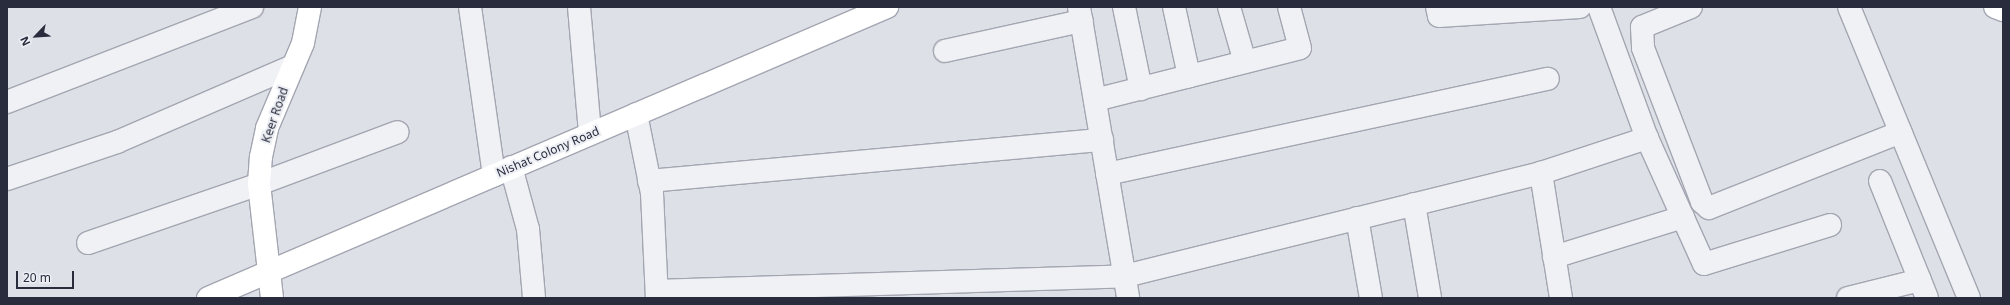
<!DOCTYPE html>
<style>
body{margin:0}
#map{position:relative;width:2010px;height:305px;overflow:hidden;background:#dde0e7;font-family:"Noto Sans",sans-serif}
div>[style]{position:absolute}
.roads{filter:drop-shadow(1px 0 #a3a6b1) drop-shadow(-1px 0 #a3a6b1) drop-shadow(0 1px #a3a6b1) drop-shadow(0 -1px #a3a6b1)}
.street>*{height:22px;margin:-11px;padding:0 11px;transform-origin:11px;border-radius:11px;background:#f0f1f5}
.secondary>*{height:22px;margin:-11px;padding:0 11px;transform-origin:11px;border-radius:11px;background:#fff}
span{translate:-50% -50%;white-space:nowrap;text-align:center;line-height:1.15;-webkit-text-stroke:4px #edeff4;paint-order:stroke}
.street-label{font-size:12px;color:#282c3d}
.frame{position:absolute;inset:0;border:8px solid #282c3d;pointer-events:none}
.north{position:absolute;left:16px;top:16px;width:40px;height:40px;-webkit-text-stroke:3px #edeff4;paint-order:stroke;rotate:245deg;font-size:11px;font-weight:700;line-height:16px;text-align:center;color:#282c3d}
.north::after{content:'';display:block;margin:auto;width:14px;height:18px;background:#282c3d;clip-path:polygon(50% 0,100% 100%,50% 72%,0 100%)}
.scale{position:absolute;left:16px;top:271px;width:58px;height:18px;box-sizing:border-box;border:2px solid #282c3d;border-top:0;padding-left:5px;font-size:12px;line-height:14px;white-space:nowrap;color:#282c3d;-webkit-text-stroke:3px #edeff4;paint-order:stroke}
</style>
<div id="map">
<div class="roads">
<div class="street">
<div style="left:470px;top:7px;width:170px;rotate:81.9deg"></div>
<div style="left:579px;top:7px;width:127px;rotate:85deg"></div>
<div style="left:1079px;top:7px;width:295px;rotate:80.4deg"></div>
<div style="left:1124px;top:7px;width:84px;rotate:78.3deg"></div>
<div style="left:1174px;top:7px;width:71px;rotate:77.7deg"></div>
<div style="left:1229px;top:7px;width:57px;rotate:73.8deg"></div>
<div style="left:1437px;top:7px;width:9px;rotate:77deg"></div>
<div style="left:1439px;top:16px;width:141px;rotate:-3.7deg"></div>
<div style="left:1599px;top:7px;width:140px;rotate:69.9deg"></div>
<div style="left:1691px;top:7px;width:53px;rotate:157.8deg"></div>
<div style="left:1642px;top:27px;width:21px;rotate:87deg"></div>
<div style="left:1643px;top:48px;width:165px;rotate:69deg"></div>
<div style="left:1702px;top:202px;width:9px;rotate:41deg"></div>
<div style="left:1709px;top:208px;width:206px;rotate:-21.6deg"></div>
<div style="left:1849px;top:7px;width:315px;rotate:67.6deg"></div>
<div style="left:945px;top:51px;width:140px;rotate:-12.4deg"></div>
<div style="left:1095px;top:100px;width:211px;rotate:-14.2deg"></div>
<div style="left:1300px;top:48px;width:42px;rotate:-105deg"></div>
<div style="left:7px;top:102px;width:263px;rotate:-21.2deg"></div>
<div style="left:636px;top:114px;width:81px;rotate:78.6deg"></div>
<div style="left:652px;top:193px;width:105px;rotate:87.3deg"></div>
<div style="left:511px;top:167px;width:64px;rotate:74.7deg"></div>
<div style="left:528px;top:229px;width:69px;rotate:85deg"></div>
<div style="left:1107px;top:174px;width:451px;rotate:-12.2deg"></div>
<div style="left:7px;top:179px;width:116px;rotate:-18.6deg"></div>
<div style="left:117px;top:142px;width:192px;rotate:-23.4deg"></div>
<div style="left:649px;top:181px;width:455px;rotate:-5.2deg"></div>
<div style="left:1880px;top:181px;width:126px;rotate:68.1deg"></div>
<div style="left:1414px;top:204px;width:95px;rotate:80.3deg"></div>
<div style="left:1357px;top:218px;width:81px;rotate:80.1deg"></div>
<div style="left:88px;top:243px;width:181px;rotate:-19deg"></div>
<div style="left:259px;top:184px;width:148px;rotate:-20.5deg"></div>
<div style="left:1554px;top:257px;width:135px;rotate:-17.2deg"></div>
<div style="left:657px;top:291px;width:468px;rotate:-1.8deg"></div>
<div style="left:1125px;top:276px;width:429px;rotate:-13.9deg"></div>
<div style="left:1561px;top:298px;width:127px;rotate:-99.1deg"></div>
<div style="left:1541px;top:173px;width:112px;rotate:-18.3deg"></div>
<div style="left:1647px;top:138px;width:138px;rotate:65.7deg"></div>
<div style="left:1704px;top:264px;width:132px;rotate:-17.2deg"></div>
<div style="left:1848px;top:298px;width:74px;rotate:-14deg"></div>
</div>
<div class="secondary">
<div style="left:1995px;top:7px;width:9px;rotate:21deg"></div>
<div style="left:208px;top:298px;width:739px;rotate:-23.2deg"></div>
<div style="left:272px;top:298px;width:115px;rotate:-96.5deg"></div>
<div style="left:259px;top:184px;width:27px;rotate:-86deg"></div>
<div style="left:261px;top:157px;width:30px;rotate:-78deg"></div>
<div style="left:267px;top:128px;width:92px;rotate:-67deg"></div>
<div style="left:303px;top:43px;width:37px;rotate:-79deg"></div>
</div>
</div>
<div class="street-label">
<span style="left:275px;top:115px;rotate:-71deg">Keer Road</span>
<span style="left:548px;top:152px;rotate:-23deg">Nishat Colony Road</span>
</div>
<div class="frame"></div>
<div class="north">N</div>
<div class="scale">20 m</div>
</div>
